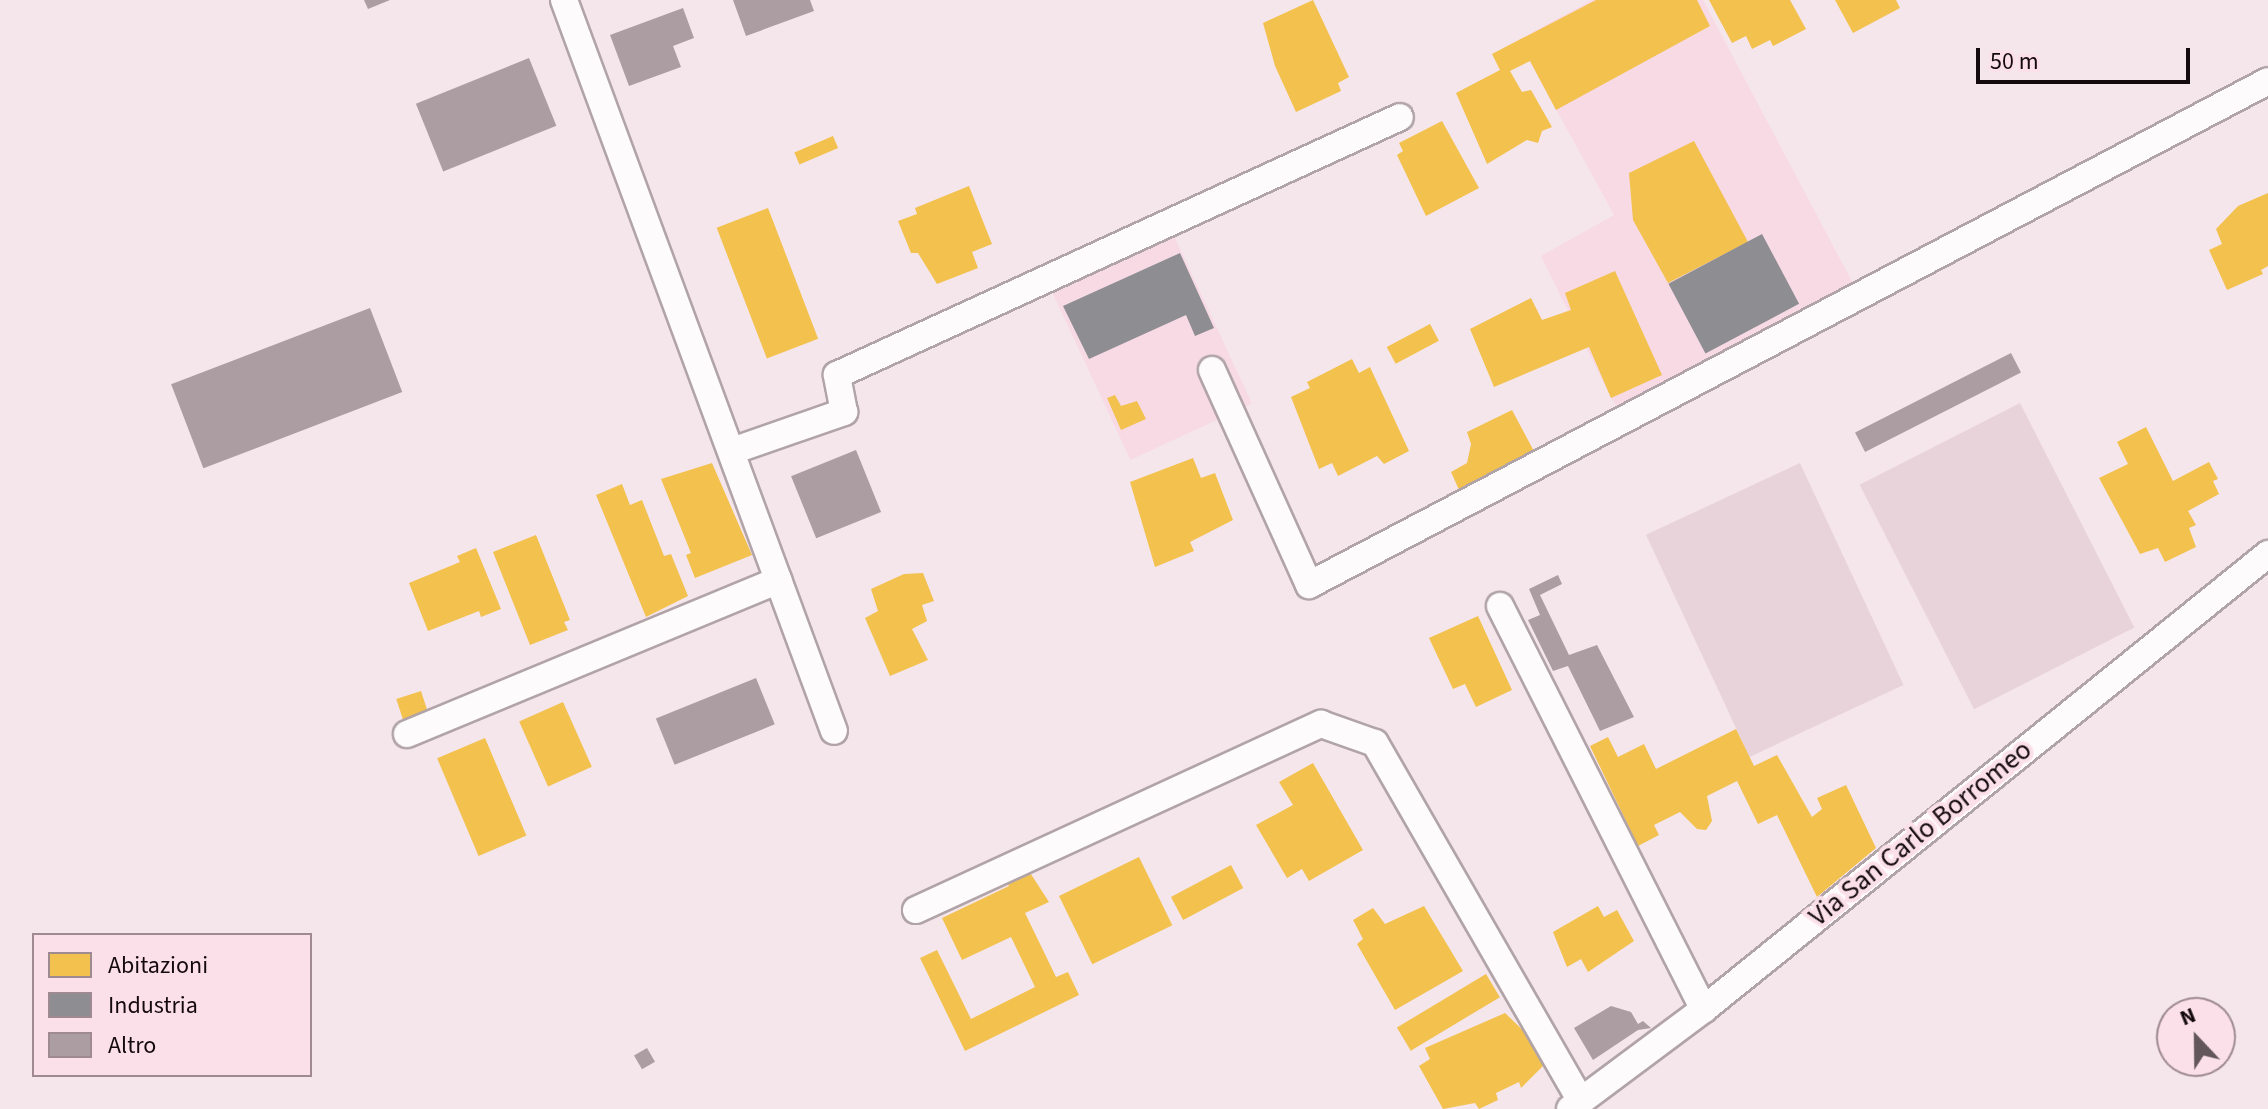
<!DOCTYPE html>
<style>
body{margin:0}
#map{position:relative;width:2268px;height:1109px;overflow:hidden;background:#f5e6eb;font-family:"Source Sans 3",sans-serif}
div>[style]{position:absolute}
.built>*{inset:0;background:#f8dae5;transform-origin:0 0}
.green>*{inset:0;background:#e9d3db;transform-origin:0 0}
.homes>*{inset:0;background:#f2c14e;transform-origin:0 0}
.industry>*{inset:0;background:#8d8d92;transform-origin:0 0}
.building>*{inset:0;background:#ab9da2;transform-origin:0 0}
.roads{filter:drop-shadow(2px 0 #b1a4a8) drop-shadow(-2px 0 #b1a4a8) drop-shadow(0 2px #b1a4a8) drop-shadow(0 -2px #b1a4a8)}
.minor>*{height:26px;margin:-13px;padding:0 13px;transform-origin:13px;border-radius:13px;background:#fefbfc}
span{translate:-50% -50%;white-space:nowrap;text-align:center;line-height:1.15;-webkit-text-stroke:8px #fbe0ea;paint-order:stroke}
.street-label{font-size:28px;color:#140a0e}
.legend{position:absolute;left:32px;top:933px;width:280px;height:144px;box-sizing:border-box;background:#fbe0ea;border:2px solid #9f8a92;margin:0;padding:10px 14px;list-style:none;font-size:24px;color:#140a0e}
.legend li{display:flex;align-items:center;gap:16px;height:40px}
.legend b{width:40px;border:2px solid #9f8a92}
.north{position:absolute;left:2156px;top:997px;width:80px;height:80px;box-sizing:border-box;background:#fbe0ea;border:2px solid #9f8a92;border-radius:50%;rotate:338deg;font-size:22px;font-weight:700;line-height:32px;text-align:center;color:#140a0e}
.north::after{content:'';display:block;margin:auto;width:28px;height:36px;background:#63575b;clip-path:polygon(50% 0,100% 100%,50% 72%,0 100%)}
.scale{position:absolute;left:1976px;top:48px;width:214px;height:36px;box-sizing:border-box;border:4px solid #140a0e;border-top:0;padding-left:10px;font-size:24px;line-height:28px;white-space:nowrap;color:#140a0e;-webkit-text-stroke:6px #fbe0ea;paint-order:stroke}
</style>
<div id="map">
<div class="built">
<div style="clip-path:polygon(1592px 0,1703px 0,1866px 308px,1634px 430px,1611px 398px,1541px 256px,1614px 215px,1518px 40px)"></div>
<div style="left:1173px;top:234px;width:187px;height:134px;rotate:65deg"></div>
</div>
<div class="green">
<div style="left:2020px;top:403px;width:252px;height:180px;rotate:63deg"></div>
<div style="left:1800px;top:463px;width:245px;height:170px;rotate:65deg"></div>
</div>
<div class="homes">
<div style="clip-path:polygon(1313px 0,1349px 77px,1338px 83px,1341px 91px,1296px 112px,1275px 66px,1263px 23px)"></div>
<div style="clip-path:polygon(1596px 0,1697px 0,1710px 26px,1556px 110px,1530px 61px,1510px 71px,1522px 92px,1531px 90px,1552px 127px,1542px 131px,1538px 143px,1527px 140px,1487px 164px,1456px 93px,1500px 70px,1492px 54px)"></div>
<div style="clip-path:polygon(1709px 0,1790px 0,1806px 29px,1773px 46px,1770px 40px,1752px 49px,1746px 36px,1732px 43px)"></div>
<div style="clip-path:polygon(1835px 0,1896px 0,1900px 8px,1853px 33px)"></div>
<div style="clip-path:polygon(1442px 121px,1479px 188px,1426px 216px,1397px 155px,1403px 151px,1399px 143px)"></div>
<div style="left:833px;top:136px;width:13px;height:42px;rotate:67deg"></div>
<div style="clip-path:polygon(1694px 141px,1748px 242px,1668px 283px,1633px 220px,1629px 173px)"></div>
<div style="clip-path:polygon(969px 186px,992px 244px,972px 252px,978px 268px,937px 284px,918px 253px,911px 253px,898px 221px,917px 214px,915px 208px)"></div>
<div style="clip-path:polygon(2268px 193px,2268px 266px,2261px 270px,2263px 274px,2227px 290px,2209px 250px,2222px 244px,2216px 229px,2238px 206px)"></div>
<div style="left:768px;top:208px;width:140px;height:55px;rotate:69deg"></div>
<div style="clip-path:polygon(1615px 271px,1662px 375px,1611px 398px,1589px 347px,1494px 387px,1470px 329px,1531px 298px,1542px 320px,1571px 310px,1565px 293px)"></div>
<div style="left:1430px;top:324px;width:19px;height:49px;rotate:62deg"></div>
<div style="clip-path:polygon(1352px 359px,1359px 373px,1370px 367px,1409px 451px,1384px 464px,1377px 456px,1338px 476px,1332px 463px,1319px 469px,1291px 397px,1310px 388px,1307px 382px)"></div>
<div style="clip-path:polygon(1115px 395px,1121px 406px,1137px 401px,1146px 419px,1121px 430px,1107px 398px)"></div>
<div style="clip-path:polygon(1512px 410px,1537px 457px,1460px 492px,1451px 472px,1467px 463px,1471px 444px,1467px 432px)"></div>
<div style="clip-path:polygon(2146px 427px,2173px 481px,2209px 462px,2218px 479px,2213px 481px,2219px 494px,2188px 511px,2196px 525px,2189px 528px,2196px 547px,2165px 562px,2158px 548px,2140px 554px,2099px 478px,2128px 464px,2117px 442px)"></div>
<div style="clip-path:polygon(1193px 458px,1201px 478px,1215px 473px,1233px 520px,1190px 542px,1194px 551px,1155px 567px,1130px 482px)"></div>
<div style="clip-path:polygon(712px 463px,752px 555px,695px 578px,686px 555px,691px 553px,661px 479px)"></div>
<div style="clip-path:polygon(622px 484px,630px 505px,642px 500px,664px 556px,671px 554px,688px 596px,646px 617px,596px 495px)"></div>
<div style="clip-path:polygon(536px 535px,570px 620px,564px 622px,568px 630px,530px 645px,493px 552px)"></div>
<div style="clip-path:polygon(476px 548px,501px 609px,481px 617px,479px 611px,428px 631px,409px 583px,460px 562px,457px 556px)"></div>
<div style="clip-path:polygon(923px 573px,934px 601px,922px 605px,927px 621px,912px 629px,928px 660px,890px 676px,865px 618px,878px 611px,871px 589px,904px 574px)"></div>
<div style="clip-path:polygon(1478px 616px,1512px 690px,1476px 707px,1465px 684px,1453px 689px,1429px 638px)"></div>
<div style="left:421px;top:691px;width:25px;height:26px;rotate:72deg"></div>
<div style="left:563px;top:702px;width:71px;height:48px;rotate:66deg"></div>
<div style="clip-path:polygon(1736px 729px,1754px 766px,1777px 755px,1812px 817px,1822px 809px,1817px 798px,1846px 785px,1876px 848px,1817px 897px,1777px 815px,1758px 824px,1737px 781px,1707px 796px,1712px 821px,1706px 830px,1697px 829px,1680px 812px,1654px 825px,1659px 835px,1638px 846px,1590px 746px,1608px 737px,1618px 757px,1644px 744px,1656px 769px)"></div>
<div style="left:485px;top:738px;width:106px;height:52px;rotate:67deg"></div>
<div style="clip-path:polygon(1313px 763px,1363px 850px,1309px 881px,1302px 869px,1287px 878px,1256px 825px,1293px 805px,1279px 782px)"></div>
<div style="left:1139px;top:857px;width:76px;height:89px;rotate:64deg"></div>
<div style="left:1231px;top:865px;width:26px;height:68px;rotate:62deg"></div>
<div style="clip-path:polygon(1027px 868px,1049px 902px,1025px 913px,1056px 977px,1068px 972px,1079px 995px,965px 1051px,920px 958px,937px 950px,971px 1019px,1035px 987px,1011px 937px,962px 960px,942px 918px,1009px 886px,1005px 879px)"></div>
<div style="clip-path:polygon(1424px 906px,1463px 971px,1395px 1010px,1357px 944px,1363px 939px,1353px 920px,1373px 908px,1385px 924px)"></div>
<div style="clip-path:polygon(1598px 906px,1604px 917px,1617px 910px,1634px 941px,1588px 972px,1581px 959px,1567px 967px,1553px 932px)"></div>
<div style="left:1486px;top:974px;width:27px;height:104px;rotate:59deg"></div>
<div style="clip-path:polygon(1505px 1013px,1530px 1037px,1543px 1066px,1521px 1088px,1519px 1082px,1496px 1093px,1498px 1100px,1479px 1109px,1475px 1103px,1443px 1109px,1419px 1066px,1430px 1059px,1425px 1048px)"></div>
</div>
<div class="industry">
<div style="left:1762px;top:234px;width:79px;height:106px;rotate:62deg"></div>
<div style="clip-path:polygon(1180px 253px,1214px 328px,1195px 336px,1186px 315px,1089px 359px,1063px 306px)"></div>
</div>
<div class="building">
<div style="clip-path:polygon(364px 0,390px 0,368px 9px)"></div>
<div style="clip-path:polygon(733px 0,810px 0,814px 11px,746px 36px)"></div>
<div style="clip-path:polygon(683px 8px,694px 38px,673px 46px,681px 67px,629px 86px,610px 35px)"></div>
<div style="left:529px;top:58px;width:73px;height:122px;rotate:68deg"></div>
<div style="left:370px;top:308px;width:90px;height:213px;rotate:69deg"></div>
<div style="left:2011px;top:353px;width:22px;height:175px;rotate:63deg"></div>
<div style="left:856px;top:450px;width:67px;height:70px;rotate:68deg"></div>
<div style="clip-path:polygon(1558px 575px,1562px 584px,1540px 595px,1569px 655px,1597px 645px,1634px 717px,1600px 731px,1568px 666px,1553px 671px,1528px 620px,1540px 615px,1529px 589px)"></div>
<div style="left:756px;top:678px;width:50px;height:108px;rotate:68deg"></div>
<div style="clip-path:polygon(1611px 1006px,1631px 1012px,1638px 1024px,1643px 1021px,1651px 1028px,1638px 1030px,1593px 1060px,1574px 1028px)"></div>
<div style="left:647px;top:1048px;width:16px;height:15px;rotate:60deg"></div>
</div>
<div class="roads">
<div class="minor">
<div style="left:564px;top:0;width:779px;rotate:69.73deg"></div>
<div style="left:1212px;top:370px;width:236px;rotate:65.7deg"></div>
<div style="left:1309px;top:585px;width:1083px;rotate:-27.72deg"></div>
<div style="left:732px;top:451px;width:119px;rotate:-19.2deg"></div>
<div style="left:844px;top:412px;width:38px;rotate:-101deg"></div>
<div style="left:837px;top:375px;width:619px;rotate:-24.62deg"></div>
<div style="left:1500px;top:606px;width:452px;rotate:63.2deg"></div>
<div style="left:407px;top:734px;width:402px;rotate:-22.5deg"></div>
<div style="left:916px;top:910px;width:446px;rotate:-24.7deg"></div>
<div style="left:1321px;top:724px;width:57px;rotate:19.4deg"></div>
<div style="left:1375px;top:743px;width:413px;rotate:60.1deg"></div>
<div style="left:1570px;top:1109px;width:167px;rotate:-36.7deg"></div>
<div style="left:1704px;top:1009px;width:725px;rotate:-38.89deg"></div>
</div>
</div>
<div class="street-label">
<span style="left:1920px;top:833px;rotate:-39deg">Via San Carlo Borromeo</span>
</div>
<ul class="legend">
<li><b style="height:22px;background:#f2c14e"></b>Abitazioni</li>
<li><b style="height:22px;background:#8d8d92"></b>Industria</li>
<li><b style="height:22px;background:#ab9da2"></b>Altro</li>
</ul>
<div class="north">N</div>
<div class="scale">50 m</div>
</div>
